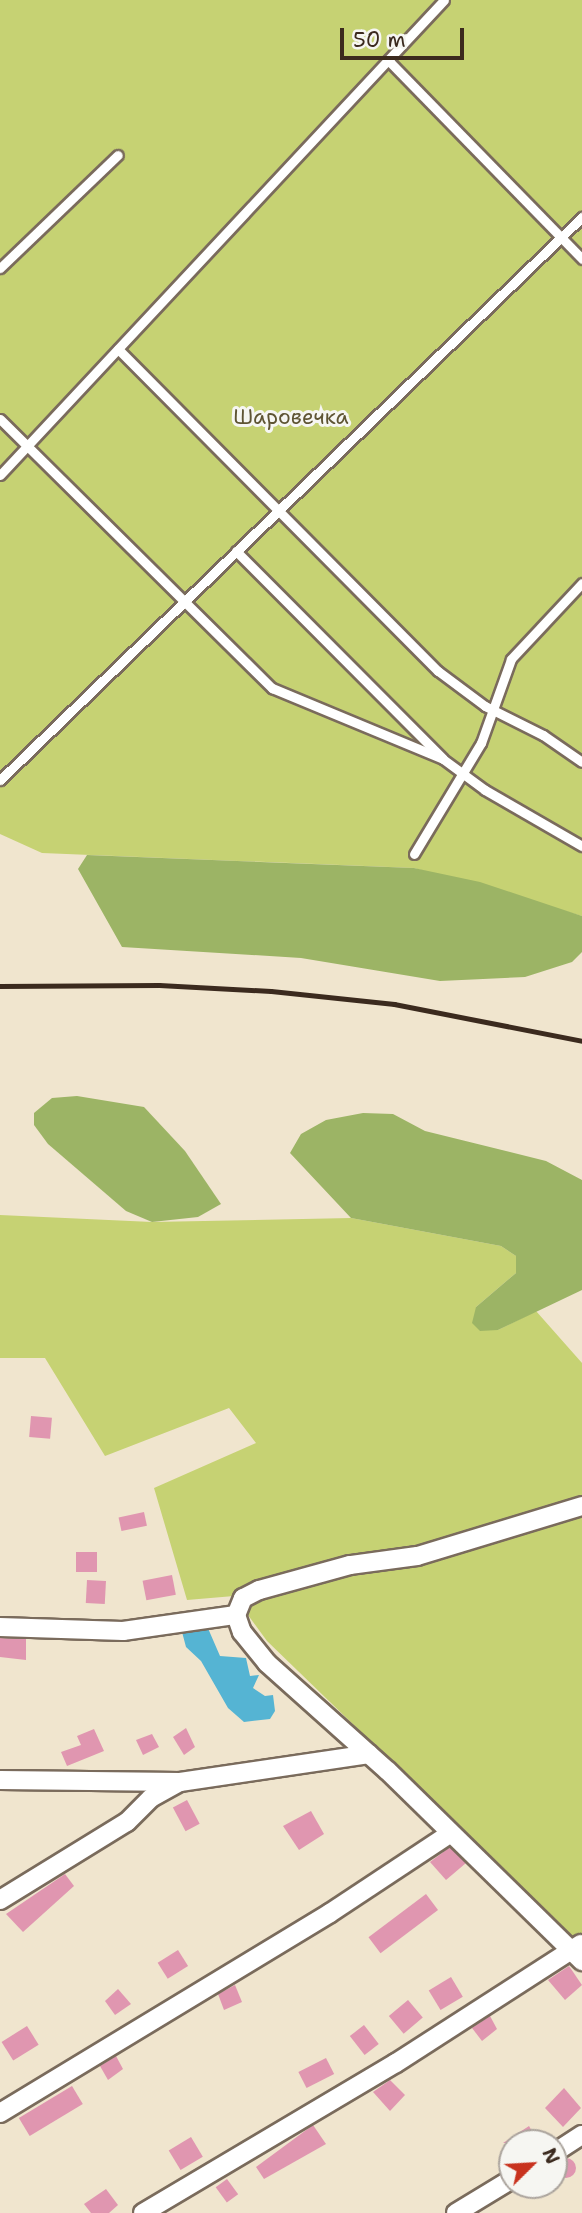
<!DOCTYPE html>
<meta charset="utf-8">
<style>
body{margin:0}
#map{position:relative;width:582px;height:2213px;overflow:hidden;background:#f0e5ce;font-family:"Shantell Sans",sans-serif}
div>[style]{position:absolute}
.green>*{inset:0;background:#c6d273}
.forest>*{inset:0;background:#9cb465}
.water>*{inset:0;background:#55b4d3}
.building>*{inset:0;background:#e096b0;transform-origin:0 0}
.round{border-radius:50%}
.roads{filter:drop-shadow(2px 0 #7a6b5c) drop-shadow(-2px 0 #7a6b5c) drop-shadow(0 2px #7a6b5c) drop-shadow(0 -2px #7a6b5c)}
.service>*{height:9px;margin:-4.5px;padding:0 4.5px;transform-origin:4.5px;border-radius:4.5px;background:#fff}
.minor>*{height:18px;margin:-9px;padding:0 9px;transform-origin:9px;border-radius:9px;background:#fff}
.rail>*{height:5px;margin:-2.5px;padding:0 2.5px;transform-origin:2.5px;border-radius:2.5px;background:#3b2a1e}
span{translate:-50% -50%;white-space:nowrap;text-align:center;line-height:1.15;-webkit-text-stroke:6px #f6f6f2;paint-order:stroke}
.park-label{font-size:21px;color:#5e5433}
.north{position:absolute;left:498px;top:2129px;width:70px;height:70px;box-sizing:border-box;background:#f6f6f2;border:2px solid #aba49d;border-radius:50%;rotate:66deg;font-size:19px;font-weight:700;line-height:28px;text-align:center;color:#3b2a1e}
.north::after{content:'';display:block;margin:auto;width:24px;height:32px;background:#c8321e;clip-path:polygon(50% 0,100% 100%,50% 72%,0 100%)}
.scale{position:absolute;left:340px;top:28px;width:124px;height:32px;box-sizing:border-box;border:4px solid #3b2a1e;border-top:0;padding-left:9px;font-size:21px;line-height:24px;white-space:nowrap;color:#3b2a1e;-webkit-text-stroke:5px #f6f6f2;paint-order:stroke}
</style>
<div id="map">
<div class="green">
<div style="clip-path:polygon(0 0,582px 0,582px 916px,414px 868px,42px 853px,0 834px)"></div>
<div style="clip-path:polygon(0 1215px,152px 1222px,351px 1218px,501px 1246px,516px 1256px,516px 1273px,476px 1307px,498px 1330px,536px 1311px,582px 1363px,582px 1946px,267px 1641px,234px 1596px,187px 1600px,154px 1488px,256px 1443px,229px 1408px,105px 1456px,45px 1358px,0 1358px)"></div>
</div>
<div class="forest">
<div style="clip-path:polygon(87px 855px,414px 868px,480px 882px,582px 916px,582px 952px,572px 962px,525px 977px,440px 981px,301px 958px,122px 947px,78px 869px)"></div>
<div style="clip-path:polygon(77px 1096px,144px 1107px,185px 1151px,221px 1204px,198px 1217px,152px 1222px,126px 1211px,48px 1144px,34px 1125px,34px 1113px,52px 1098px)"></div>
<div style="clip-path:polygon(363px 1113px,393px 1114px,425px 1131px,546px 1161px,582px 1180px,582px 1290px,498px 1330px,480px 1331px,472px 1323px,476px 1307px,516px 1273px,516px 1256px,501px 1246px,351px 1218px,290px 1153px,301px 1134px,326px 1120px)"></div>
</div>
<div class="water">
<div style="clip-path:polygon(207px 1626px,220px 1656px,246px 1658px,250px 1676px,259px 1675px,253px 1688px,265px 1696px,273px 1695px,275px 1711px,270px 1719px,244px 1722px,228px 1708px,201px 1661px,186px 1647px,182px 1632px,186px 1627px)"></div>
</div>
<div class="building">
<div style="left:31px;top:1416px;width:21px;height:21px;rotate:5deg"></div>
<div style="left:144px;top:1512px;width:14px;height:26px;rotate:78deg"></div>
<div style="left:76px;top:1552px;width:21px;height:20px"></div>
<div style="left:172px;top:1575px;width:20px;height:30px;rotate:79deg"></div>
<div style="left:87px;top:1580px;width:19px;height:23px;rotate:3deg"></div>
<div style="clip-path:polygon(0 1638px,26px 1639px,26px 1660px,0 1657px)"></div>
<div style="clip-path:polygon(186px 1728px,195px 1747px,184px 1755px,173px 1737px)"></div>
<div style="clip-path:polygon(94px 1729px,104px 1751px,67px 1766px,61px 1752px,81px 1745px,77px 1736px)"></div>
<div style="clip-path:polygon(152px 1734px,159px 1747px,143px 1755px,136px 1740px)"></div>
<div style="left:187px;top:1800px;width:27px;height:16px;rotate:62deg"></div>
<div style="clip-path:polygon(311px 1811px,324px 1834px,299px 1850px,283px 1826px)"></div>
<div style="clip-path:polygon(450px 1847px,466px 1863px,446px 1880px,430px 1862px)"></div>
<div style="clip-path:polygon(65px 1874px,74px 1886px,23px 1932px,6px 1914px)"></div>
<div style="left:426px;top:1894px;width:20px;height:72px;rotate:53deg"></div>
<div style="left:178px;top:1950px;width:19px;height:24px;rotate:58deg"></div>
<div style="clip-path:polygon(569px 1966px,582px 1985px,565px 2000px,548px 1980px)"></div>
<div style="left:451px;top:1977px;width:23px;height:26px;rotate:59deg"></div>
<div style="clip-path:polygon(235px 1985px,242px 2002px,224px 2010px,218px 1994px)"></div>
<div style="clip-path:polygon(118px 1989px,131px 2004px,115px 2015px,105px 2001px)"></div>
<div style="left:408px;top:2000px;width:23px;height:25px;rotate:50deg"></div>
<div style="clip-path:polygon(490px 2016px,497px 2029px,482px 2041px,472px 2028px)"></div>
<div style="left:364px;top:2025px;width:24px;height:18px;rotate:52deg"></div>
<div style="left:27px;top:2026px;width:22px;height:30px;rotate:58deg"></div>
<div style="clip-path:polygon(116px 2056px,123px 2069px,108px 2080px,100px 2066px)"></div>
<div style="left:326px;top:2058px;width:18px;height:31px;rotate:63deg"></div>
<div style="clip-path:polygon(390px 2080px,405px 2095px,390px 2111px,373px 2092px)"></div>
<div style="left:72px;top:2086px;width:21px;height:62px;rotate:59deg"></div>
<div style="clip-path:polygon(564px 2088px,581px 2108px,563px 2127px,545px 2108px)"></div>
<div style="clip-path:polygon(313px 2125px,326px 2144px,264px 2179px,256px 2167px)"></div>
<div style="clip-path:polygon(529px 2126px,539px 2143px,503px 2143px)"></div>
<div style="left:191px;top:2137px;width:23px;height:26px;rotate:59deg"></div>
<div class="round" style="left:556px;top:2158px;width:20px;height:20px"></div>
<div style="left:227px;top:2179px;width:19px;height:14px;rotate:54deg"></div>
<div style="clip-path:polygon(106px 2189px,118px 2205px,109px 2213px,91px 2213px,84px 2204px)"></div>
</div>
<div class="roads">
<div class="service">
<div style="left:388px;top:60px;width:278px;rotate:45.7deg"></div>
<div style="left:0;top:268px;width:163px;rotate:-43.8deg"></div>
<div style="left:118px;top:349px;width:454px;rotate:45.2deg"></div>
<div style="left:438px;top:671px;width:59px;rotate:36.7deg"></div>
<div style="left:485px;top:706px;width:65px;rotate:26.6deg"></div>
<div style="left:543px;top:735px;width:47px;rotate:34.7deg"></div>
<div style="left:0;top:419px;width:383px;rotate:44.7deg"></div>
<div style="left:272px;top:688px;width:185px;rotate:22.5deg"></div>
<div style="left:0;top:475px;width:650px;rotate:-46.93deg"></div>
<div style="left:236px;top:551px;width:293px;rotate:45.1deg"></div>
<div style="left:443px;top:759px;width:52px;rotate:36.4deg"></div>
<div style="left:485px;top:790px;width:112px;rotate:30deg"></div>
<div style="left:0;top:780px;width:810px;rotate:-44.05deg"></div>
<div style="left:414px;top:854px;width:130px;rotate:-58.9deg"></div>
<div style="left:481px;top:743px;width:89px;rotate:-70.3deg"></div>
<div style="left:511px;top:659px;width:104px;rotate:-46.9deg"></div>
</div>
<div class="minor">
<div style="left:582px;top:1506px;width:172px;rotate:163.1deg"></div>
<div style="left:417px;top:1556px;width:68px;rotate:172.3deg"></div>
<div style="left:350px;top:1565px;width:94px;rotate:164.6deg"></div>
<div style="left:259px;top:1590px;width:18px;rotate:153deg"></div>
<div style="left:243px;top:1598px;width:18px;rotate:112deg"></div>
<div style="left:236px;top:1615px;width:18px;rotate:71deg"></div>
<div style="left:242px;top:1632px;width:40px;rotate:51deg"></div>
<div style="left:267px;top:1663px;width:162px;rotate:41.8deg"></div>
<div style="left:388px;top:1771px;width:272px;rotate:44.4deg"></div>
<div style="left:0;top:1627px;width:123px;rotate:1.9deg"></div>
<div style="left:123px;top:1631px;width:114px;rotate:-8.1deg"></div>
<div style="left:0;top:1780px;width:180px;rotate:0.6deg"></div>
<div style="left:180px;top:1782px;width:191px;rotate:-8.4deg"></div>
<div style="left:0;top:1900px;width:149px;rotate:-31.6deg"></div>
<div style="left:127px;top:1822px;width:34px;rotate:-45deg"></div>
<div style="left:151px;top:1798px;width:33px;rotate:-29deg"></div>
<div style="left:0;top:2113px;width:386px;rotate:-31.2deg"></div>
<div style="left:330px;top:1913px;width:141px;rotate:-33.5deg"></div>
<div style="left:554px;top:2153px;width:33px;rotate:-33deg"></div>
<div style="left:143px;top:2213px;width:294px;rotate:-30.7deg"></div>
<div style="left:396px;top:2063px;width:220px;rotate:-32.8deg"></div>
<div style="left:456px;top:2213px;width:66px;rotate:-31.3deg"></div>
</div>
</div>
<div class="rail">
<div style="left:0;top:986px;width:159px;rotate:-0.4deg"></div>
<div style="left:159px;top:985px;width:112px;rotate:3.1deg"></div>
<div style="left:271px;top:991px;width:124px;rotate:6deg"></div>
<div style="left:394px;top:1004px;width:192px;rotate:11.1deg"></div>
</div>
<div class="park-label">
<span style="left:291px;top:417px">Шаровечка</span>
</div>
<div class="north">N</div>
<div class="scale">50 m</div>
</div>
